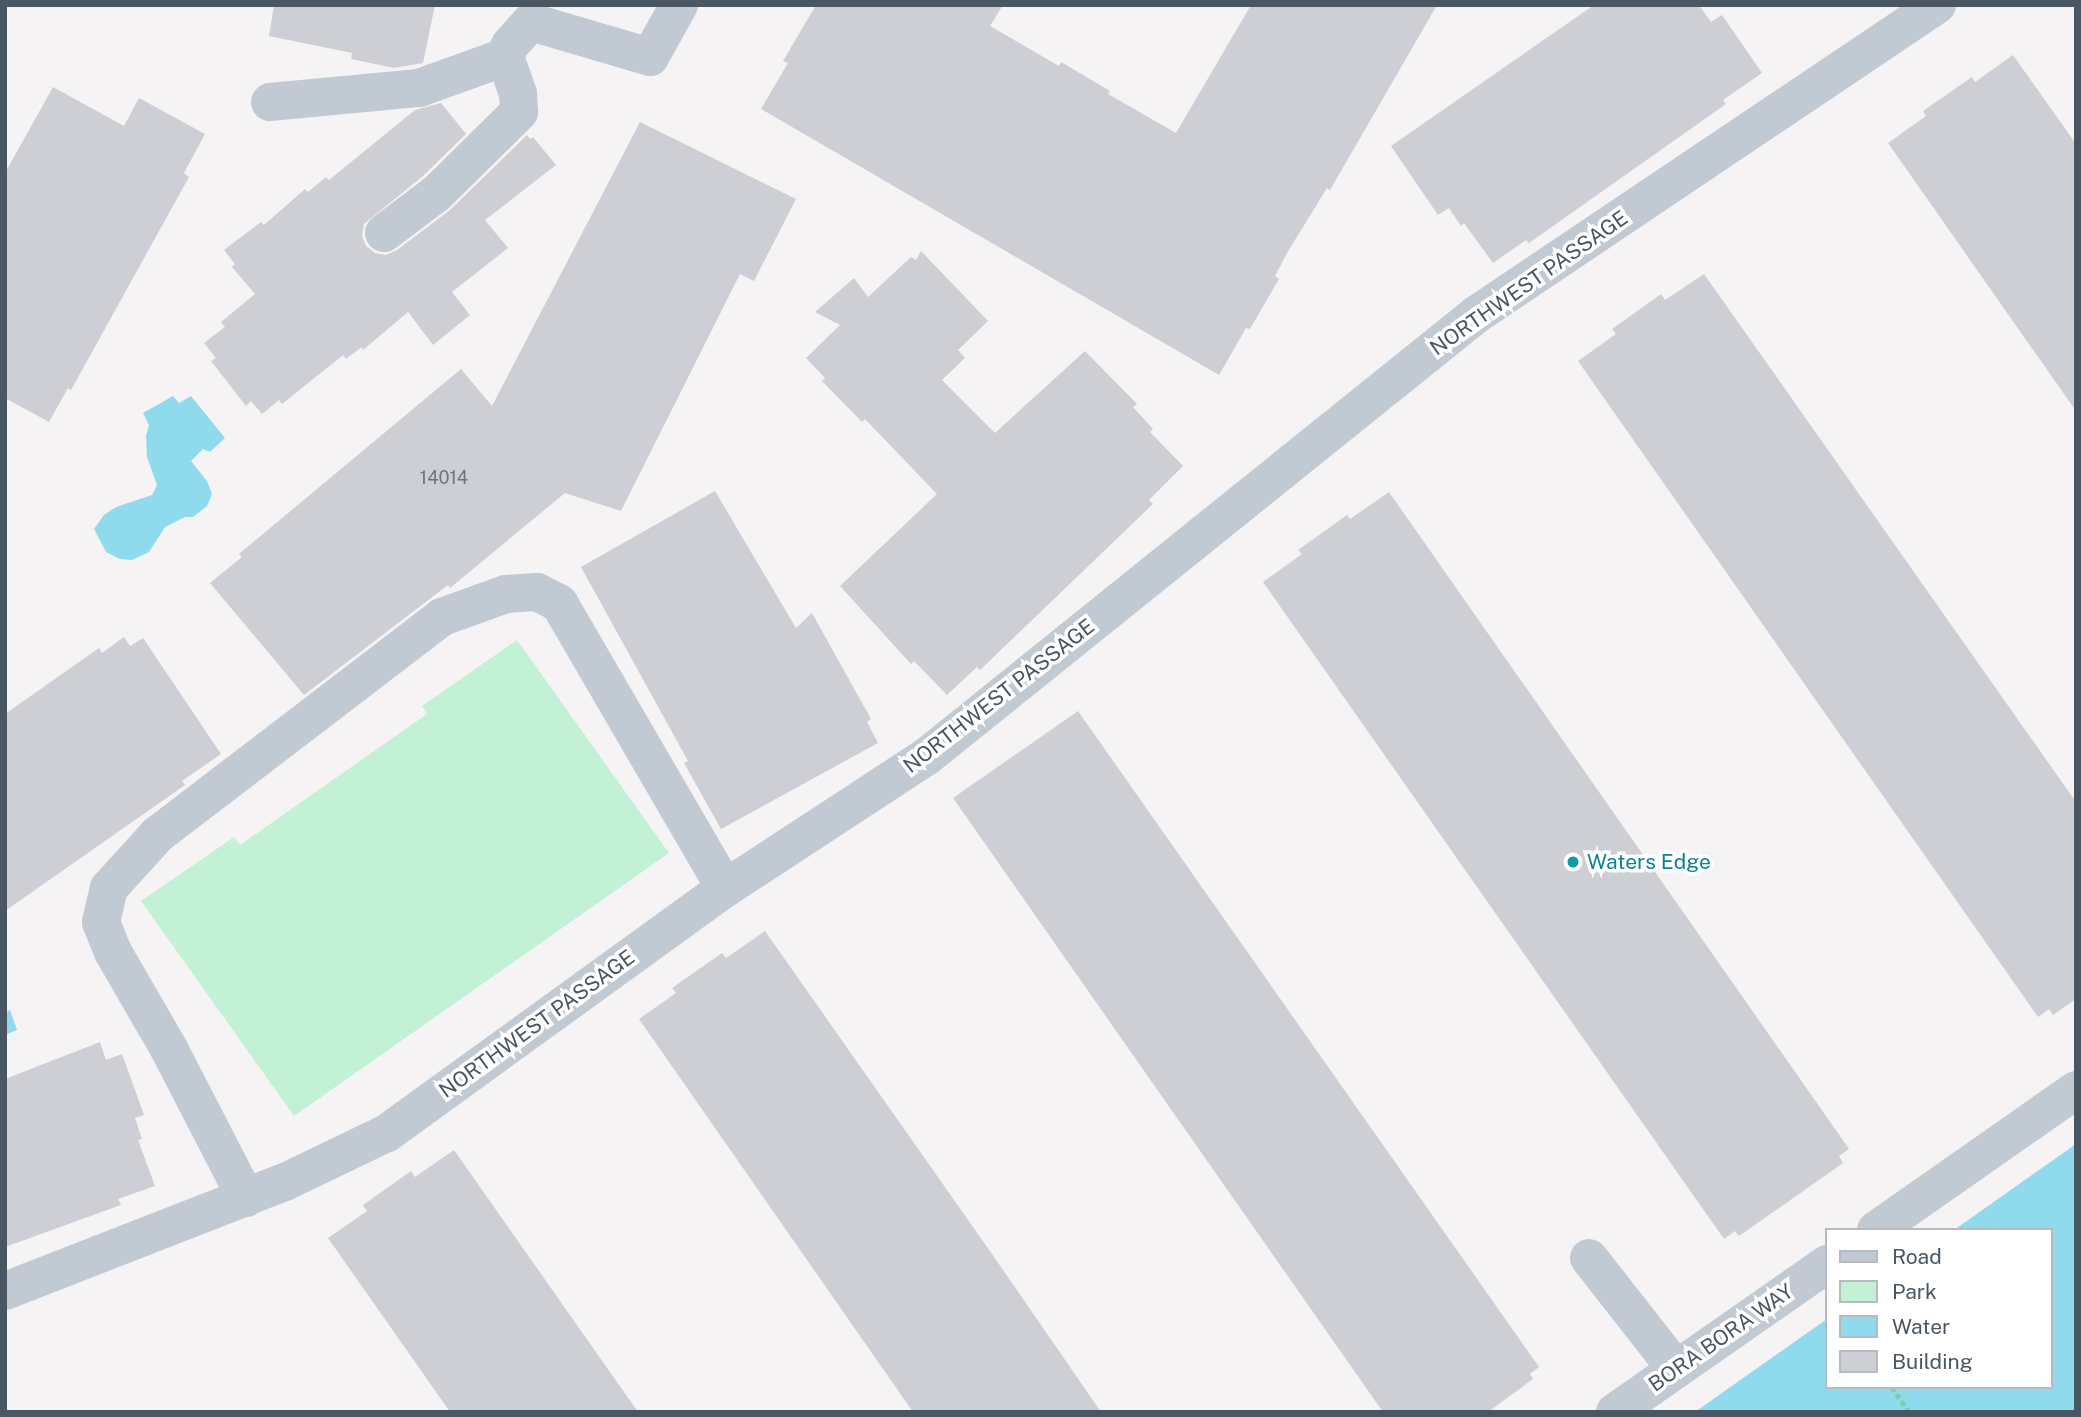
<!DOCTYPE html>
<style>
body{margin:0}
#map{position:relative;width:2081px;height:1417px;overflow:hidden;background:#f5f3f3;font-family:"Public Sans",sans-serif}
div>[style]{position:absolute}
.green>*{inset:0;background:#c3f1d5}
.water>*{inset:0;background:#90daee}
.building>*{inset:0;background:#cdcfd5}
.path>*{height:4.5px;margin-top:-2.25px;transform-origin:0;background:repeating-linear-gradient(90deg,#7ad0a6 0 5px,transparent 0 8.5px)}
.minor>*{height:38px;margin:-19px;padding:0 19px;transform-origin:19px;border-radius:19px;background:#c1cad2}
.dots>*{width:19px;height:19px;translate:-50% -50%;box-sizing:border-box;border:4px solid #fff;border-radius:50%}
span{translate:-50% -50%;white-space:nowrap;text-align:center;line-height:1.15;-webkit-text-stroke:7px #fff;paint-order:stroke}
.number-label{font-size:18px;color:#6b747e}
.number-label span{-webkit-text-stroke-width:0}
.street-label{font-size:21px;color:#4a5661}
.culture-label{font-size:21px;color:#0d838f}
.left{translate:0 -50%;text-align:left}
.frame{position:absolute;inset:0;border:7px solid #4a5661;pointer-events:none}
.legend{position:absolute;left:1825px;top:1228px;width:228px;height:161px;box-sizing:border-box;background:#fff;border:2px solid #b7bbc0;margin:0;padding:9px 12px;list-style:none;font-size:21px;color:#4a5661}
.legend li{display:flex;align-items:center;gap:14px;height:35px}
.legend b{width:35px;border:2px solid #b7bbc0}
</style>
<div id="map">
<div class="green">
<div style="clip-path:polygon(517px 640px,669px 853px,294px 1116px,141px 901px,234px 837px,240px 845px,427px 714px,422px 706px)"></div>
</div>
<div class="water">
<div style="clip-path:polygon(173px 396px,179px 403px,191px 396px,225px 438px,210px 452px,203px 449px,191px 461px,207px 481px,212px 494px,207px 506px,193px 517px,185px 517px,165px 527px,149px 552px,132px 560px,120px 559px,106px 552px,94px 529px,104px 515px,116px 507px,152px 495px,157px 485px,147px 457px,146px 436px,149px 425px,143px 413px)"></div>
<div style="clip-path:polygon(10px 1010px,17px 1030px,5px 1035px,5px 1013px)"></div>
<div style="clip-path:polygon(2076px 1144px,2076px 1412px,1695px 1412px,1827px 1319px,1827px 1387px,2051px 1387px,2051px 1230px,1954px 1230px)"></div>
</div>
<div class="building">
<div style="clip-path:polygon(274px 5px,435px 5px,423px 63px,394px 68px,351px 59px,352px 53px,269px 36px)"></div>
<div style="clip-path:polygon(816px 5px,1003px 5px,990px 26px,1059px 66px,1061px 62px,1110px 91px,1108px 94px,1176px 133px,1251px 5px,1437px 5px,1330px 190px,1327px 188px,1287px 253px,1275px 276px,1279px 279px,1250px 329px,1246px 328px,1219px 375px,761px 109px,788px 63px,783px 61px)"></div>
<div style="clip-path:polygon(1594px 5px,1699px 5px,1711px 22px,1722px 15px,1762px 73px,1723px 100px,1726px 104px,1529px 243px,1526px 240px,1493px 263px,1464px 223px,1461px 226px,1449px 208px,1438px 215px,1391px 146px)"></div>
<div style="clip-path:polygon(2013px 55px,2076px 144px,2076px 411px,1888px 143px,1926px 116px,1923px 111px,1972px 77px,1975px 82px)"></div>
<div style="clip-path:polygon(53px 87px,124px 126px,139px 98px,205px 134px,184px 173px,189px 177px,71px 390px,68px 388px,49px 422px,5px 398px,5px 173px)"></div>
<div style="clip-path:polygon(441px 103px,466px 134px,423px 176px,364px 224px,362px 236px,366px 246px,375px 253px,386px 255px,397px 250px,450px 210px,527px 135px,530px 139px,533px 137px,556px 165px,485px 220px,508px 248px,452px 292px,470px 315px,433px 345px,408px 312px,363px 350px,362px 347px,346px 359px,343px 355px,282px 404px,279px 400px,262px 414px,251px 401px,246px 406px,211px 361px,216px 358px,204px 343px,225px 327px,221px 322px,255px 294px,232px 267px,235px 264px,224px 250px,261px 222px,264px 225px,305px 189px,308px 192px,326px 177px,329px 180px,415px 110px)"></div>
<div style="clip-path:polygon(640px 122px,796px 199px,754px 281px,740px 274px,621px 511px,565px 493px,450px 588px,448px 585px,304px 695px,210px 583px,242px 557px,239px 554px,461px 369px,492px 406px)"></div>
<div style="clip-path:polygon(921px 251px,988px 321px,958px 350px,965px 358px,942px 380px,995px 433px,1085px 351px,1137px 404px,1133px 407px,1153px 429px,1150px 432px,1183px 466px,1149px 500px,1153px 504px,980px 670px,977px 667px,947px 695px,914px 661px,911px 664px,840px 586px,937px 494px,865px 419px,862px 422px,822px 381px,825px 378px,806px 358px,840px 325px,815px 312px,854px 278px,868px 297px,911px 257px,916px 260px)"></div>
<div style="clip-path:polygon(1704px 274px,2076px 802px,2076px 999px,2053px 1015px,2049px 1009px,2038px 1017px,1578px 361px,1616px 334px,1612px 329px,1661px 294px,1665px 300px)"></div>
<div style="clip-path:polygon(715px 491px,796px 628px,812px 613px,871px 719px,867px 722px,878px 743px,721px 829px,684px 763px,688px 761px,581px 567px)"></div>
<div style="clip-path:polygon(1389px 492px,1849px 1149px,1839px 1156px,1843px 1163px,1739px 1236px,1735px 1231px,1724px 1239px,1263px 582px,1302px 554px,1298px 550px,1347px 515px,1350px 519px)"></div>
<div style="clip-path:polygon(124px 637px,130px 646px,143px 638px,221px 754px,182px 781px,185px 785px,5px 911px,5px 714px,99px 648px,102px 653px)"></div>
<div style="clip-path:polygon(1078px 711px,1539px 1367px,1530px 1374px,1533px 1379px,1488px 1412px,1383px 1412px,953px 798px)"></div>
<div style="clip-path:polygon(765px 931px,992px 1254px,1101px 1412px,913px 1412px,639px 1019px,676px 993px,672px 988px,722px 953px,726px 958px)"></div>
<div style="clip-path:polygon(100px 1042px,106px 1060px,122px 1054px,144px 1115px,135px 1118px,142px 1139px,138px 1140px,155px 1186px,118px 1199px,121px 1205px,5px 1247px,5px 1079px)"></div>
<div style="clip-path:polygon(454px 1150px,638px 1412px,450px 1412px,328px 1238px,367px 1211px,363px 1205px,411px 1171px,415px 1177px)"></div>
</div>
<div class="path">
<div style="left:1892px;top:1387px;width:30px;rotate:56deg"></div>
</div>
<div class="minor">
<div style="left:270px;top:102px;width:150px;rotate:-5.4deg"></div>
<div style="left:419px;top:88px;width:91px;rotate:-19.8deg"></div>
<div style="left:384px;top:233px;width:66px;rotate:-37deg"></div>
<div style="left:437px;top:193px;width:115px;rotate:-44.6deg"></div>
<div style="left:519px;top:112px;width:18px;rotate:-93deg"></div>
<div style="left:518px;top:94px;width:39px;rotate:-109deg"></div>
<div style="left:505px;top:57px;width:13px;rotate:-67deg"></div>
<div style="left:510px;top:45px;width:31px;rotate:-48deg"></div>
<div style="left:531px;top:22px;width:124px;rotate:16.4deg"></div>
<div style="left:650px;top:57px;width:60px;rotate:-60.9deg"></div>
<div style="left:246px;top:1198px;width:170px;rotate:-117.3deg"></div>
<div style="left:168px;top:1047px;width:110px;rotate:-120.1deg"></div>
<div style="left:113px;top:952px;width:32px;rotate:-112deg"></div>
<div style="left:101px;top:922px;width:35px;rotate:-77deg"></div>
<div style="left:109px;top:888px;width:72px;rotate:-47.8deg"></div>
<div style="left:157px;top:835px;width:359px;rotate:-37.4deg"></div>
<div style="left:442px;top:617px;width:68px;rotate:-19.8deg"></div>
<div style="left:506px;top:594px;width:31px;rotate:-4deg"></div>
<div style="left:537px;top:592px;width:25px;rotate:27deg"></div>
<div style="left:559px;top:603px;width:330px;rotate:59.8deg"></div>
<div style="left:1876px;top:1230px;width:244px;rotate:-35deg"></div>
<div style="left:1589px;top:1258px;width:141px;rotate:51.9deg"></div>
<div style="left:5px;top:1291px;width:300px;rotate:-21.3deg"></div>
<div style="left:285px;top:1182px;width:113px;rotate:-25.7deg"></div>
<div style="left:387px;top:1133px;width:409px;rotate:-35.9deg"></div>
<div style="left:718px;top:893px;width:249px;rotate:-33.2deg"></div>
<div style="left:926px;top:757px;width:707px;rotate:-38.8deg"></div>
<div style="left:1477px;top:314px;width:554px;rotate:-33.89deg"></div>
<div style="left:1615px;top:1412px;width:259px;rotate:-34.9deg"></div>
</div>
<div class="dots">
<div style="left:1573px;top:862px;background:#0f9aa8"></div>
</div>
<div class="number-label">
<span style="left:444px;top:478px">14014</span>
</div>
<div class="street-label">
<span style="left:1529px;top:283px;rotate:-35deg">NORTHWEST PASSAGE</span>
<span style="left:999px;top:696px;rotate:-38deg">NORTHWEST PASSAGE</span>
<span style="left:537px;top:1024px;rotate:-36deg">NORTHWEST PASSAGE</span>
<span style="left:1721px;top:1338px;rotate:-35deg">BORA BORA WAY</span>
</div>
<div class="culture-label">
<span class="left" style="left:1587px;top:862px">Waters Edge</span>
</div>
<div class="frame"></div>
<ul class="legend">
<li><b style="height:9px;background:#c1cad2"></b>Road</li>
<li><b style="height:19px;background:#c3f1d5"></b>Park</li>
<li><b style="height:19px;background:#90daee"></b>Water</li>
<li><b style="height:19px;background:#cdcfd5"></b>Building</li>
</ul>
</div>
